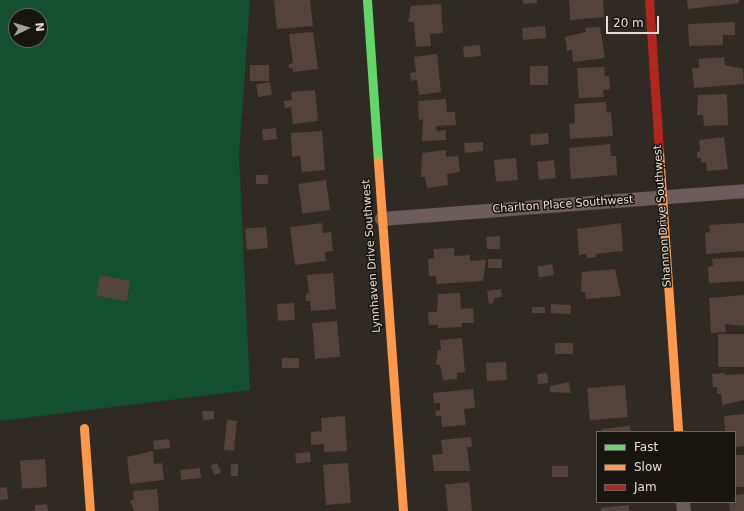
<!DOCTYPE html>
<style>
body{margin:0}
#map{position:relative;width:744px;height:511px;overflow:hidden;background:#2f2a24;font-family:"DejaVu Sans",sans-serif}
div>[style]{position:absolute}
.green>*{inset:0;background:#125031}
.building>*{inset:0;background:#54433c;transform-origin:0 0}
.street>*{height:14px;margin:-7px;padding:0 7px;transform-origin:7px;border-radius:7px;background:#6d5c5c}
.fast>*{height:9px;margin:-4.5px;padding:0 4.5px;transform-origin:4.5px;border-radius:4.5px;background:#63d668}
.slow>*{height:9px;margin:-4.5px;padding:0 4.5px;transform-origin:4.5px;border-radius:4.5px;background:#ff974d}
.jam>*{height:9px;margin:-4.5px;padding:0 4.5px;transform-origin:4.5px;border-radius:4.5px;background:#b3261e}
span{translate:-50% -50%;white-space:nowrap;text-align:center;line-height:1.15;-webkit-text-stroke:3px #18150f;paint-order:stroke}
.street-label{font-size:11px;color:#e4ded6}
.legend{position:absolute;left:596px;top:431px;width:140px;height:72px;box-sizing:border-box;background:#18150f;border:1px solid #6a655f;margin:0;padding:5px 7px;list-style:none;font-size:12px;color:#e4ded6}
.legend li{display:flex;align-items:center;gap:8px;height:20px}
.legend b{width:20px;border:1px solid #6a655f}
.north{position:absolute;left:8px;top:8px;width:40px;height:40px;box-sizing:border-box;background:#18150f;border:1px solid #6a655f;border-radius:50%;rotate:85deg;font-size:11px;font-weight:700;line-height:16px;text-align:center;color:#e4ded6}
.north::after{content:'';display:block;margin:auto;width:14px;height:18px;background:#a59f98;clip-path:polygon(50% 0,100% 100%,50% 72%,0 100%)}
.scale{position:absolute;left:606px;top:16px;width:53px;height:18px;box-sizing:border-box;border:2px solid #e4ded6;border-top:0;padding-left:5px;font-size:12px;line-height:14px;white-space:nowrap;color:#e4ded6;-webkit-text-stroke:3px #18150f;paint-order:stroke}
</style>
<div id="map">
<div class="green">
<div style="clip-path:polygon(evenodd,0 0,250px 0,239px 155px,250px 390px,0 421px,0 0,16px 16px,40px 16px,40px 40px,16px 40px,16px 16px)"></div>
</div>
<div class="building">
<div style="clip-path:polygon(274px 0,310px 0,313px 26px,277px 29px)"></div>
<div style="clip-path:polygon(523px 0,537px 0,537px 3px,523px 4px)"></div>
<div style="clip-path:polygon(569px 0,603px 0,604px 17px,570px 20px)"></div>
<div style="clip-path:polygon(687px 0,739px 0,739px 3px,688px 9px)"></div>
<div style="clip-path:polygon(441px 4px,443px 33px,430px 34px,431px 46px,416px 47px,414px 22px,408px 22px,411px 6px)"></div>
<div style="clip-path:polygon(735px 22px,735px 35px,723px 35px,723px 45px,689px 46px,688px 24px)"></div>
<div style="left:545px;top:26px;width:12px;height:23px;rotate:85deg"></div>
<div style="clip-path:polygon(600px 27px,605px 58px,573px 62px,572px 50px,567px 51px,565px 37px,586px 32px,585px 28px)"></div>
<div style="clip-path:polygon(313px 32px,318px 69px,293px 72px,292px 68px,289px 68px,289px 64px,293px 63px,289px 34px)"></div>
<div style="left:480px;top:45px;width:11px;height:17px;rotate:85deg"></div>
<div style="clip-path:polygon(437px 54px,441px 92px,419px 95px,417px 80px,411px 81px,410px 73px,416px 72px,414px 57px)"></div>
<div style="clip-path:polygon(724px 57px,725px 65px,743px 69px,744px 84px,694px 88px,692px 68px,699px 68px,699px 59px)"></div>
<div style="left:269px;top:65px;width:16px;height:19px;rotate:90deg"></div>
<div style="left:530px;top:66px;width:18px;height:19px"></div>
<div style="clip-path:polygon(604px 67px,605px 76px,609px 76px,610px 89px,603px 90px,604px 97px,579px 98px,577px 68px)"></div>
<div style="left:270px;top:82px;width:13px;height:14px;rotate:81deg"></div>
<div style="clip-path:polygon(315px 90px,318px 121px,293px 124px,291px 107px,285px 108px,284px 101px,292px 100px,291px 92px)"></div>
<div style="clip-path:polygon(727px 94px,728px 125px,704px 126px,703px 115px,697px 115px,698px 95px)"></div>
<div style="clip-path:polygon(446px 99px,447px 112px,455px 112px,456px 125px,436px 126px,437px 131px,446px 130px,446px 140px,422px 141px,423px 119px,419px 120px,418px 101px)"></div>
<div style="clip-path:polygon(606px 102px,607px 113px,611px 112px,613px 136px,570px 139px,569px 124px,575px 123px,574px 104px)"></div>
<div style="left:276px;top:128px;width:11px;height:14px;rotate:85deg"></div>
<div style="clip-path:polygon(322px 131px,325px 170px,302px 172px,300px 156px,292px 157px,291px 133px)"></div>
<div style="left:548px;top:133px;width:11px;height:18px;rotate:85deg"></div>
<div style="clip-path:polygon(724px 137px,728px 169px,707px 171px,706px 162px,701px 163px,701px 158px,697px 158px,697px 152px,700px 151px,699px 140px)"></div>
<div style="clip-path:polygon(483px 142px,483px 151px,465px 153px,464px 143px)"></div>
<div style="clip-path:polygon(610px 144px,611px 156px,616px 156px,617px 175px,571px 179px,569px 148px)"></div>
<div style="clip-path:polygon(446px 150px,446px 157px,458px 156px,460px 172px,447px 174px,448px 185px,427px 188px,425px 177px,421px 177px,422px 153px)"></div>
<div style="left:516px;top:158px;width:22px;height:22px;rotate:85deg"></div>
<div style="left:554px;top:160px;width:18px;height:17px;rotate:84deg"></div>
<div style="left:256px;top:175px;width:12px;height:9px"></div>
<div style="left:326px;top:180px;width:30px;height:28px;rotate:82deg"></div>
<div style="clip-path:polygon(322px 223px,323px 233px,331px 232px,333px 251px,325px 252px,326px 261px,295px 265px,290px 227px)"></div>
<div style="clip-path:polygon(621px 223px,623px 251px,596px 254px,596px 257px,587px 258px,586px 254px,579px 255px,577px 229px)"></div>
<div style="clip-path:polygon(744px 223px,744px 251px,706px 254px,705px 233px,710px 232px,709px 225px)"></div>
<div style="left:266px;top:227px;width:21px;height:21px;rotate:85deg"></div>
<div style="clip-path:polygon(500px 236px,500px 249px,487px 249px,486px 237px)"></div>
<div style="clip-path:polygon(454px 248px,454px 256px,470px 255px,470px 261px,486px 260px,483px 281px,437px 284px,436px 276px,429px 276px,428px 259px,434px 258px,434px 249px)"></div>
<div style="clip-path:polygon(744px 257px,744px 281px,709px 283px,708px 267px,713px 266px,712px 259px)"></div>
<div style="left:488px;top:259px;width:14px;height:9px"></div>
<div style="left:552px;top:264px;width:11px;height:15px;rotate:80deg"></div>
<div style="clip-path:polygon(615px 269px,621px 296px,586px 299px,585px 292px,581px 292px,582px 272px)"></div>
<div style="clip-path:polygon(333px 273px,336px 309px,311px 311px,310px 301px,306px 301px,306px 294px,309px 293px,307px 275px)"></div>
<div style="left:100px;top:275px;width:31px;height:21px;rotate:11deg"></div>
<div style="clip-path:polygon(501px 289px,502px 297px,494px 298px,494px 303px,489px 304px,487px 291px)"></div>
<div style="clip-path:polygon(460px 293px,461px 309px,473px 308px,474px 323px,462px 323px,462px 327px,438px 328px,438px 325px,429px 325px,428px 312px,437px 312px,438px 294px)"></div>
<div style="clip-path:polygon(744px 295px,744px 326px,725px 324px,726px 332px,711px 333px,709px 298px)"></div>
<div style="left:294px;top:303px;width:17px;height:17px;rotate:87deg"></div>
<div style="left:551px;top:304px;width:20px;height:9px;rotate:3deg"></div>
<div style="left:532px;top:307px;width:13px;height:6px"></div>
<div style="left:337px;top:321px;width:36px;height:25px;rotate:85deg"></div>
<div style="left:744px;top:334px;width:33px;height:26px;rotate:90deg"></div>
<div style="clip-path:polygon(462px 338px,465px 372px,457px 373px,457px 379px,443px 380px,440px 365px,436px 365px,438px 350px,441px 350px,440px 340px)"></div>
<div style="left:555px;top:343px;width:18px;height:11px"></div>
<div style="left:299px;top:358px;width:10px;height:17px;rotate:90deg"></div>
<div style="left:506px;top:362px;width:18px;height:20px;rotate:87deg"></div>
<div style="left:547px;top:373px;width:10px;height:10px;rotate:84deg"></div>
<div style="clip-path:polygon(725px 373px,725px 375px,744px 374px,744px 400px,722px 405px,721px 394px,717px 394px,717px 387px,713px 387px,712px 374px)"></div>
<div style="clip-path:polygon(569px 382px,571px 393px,550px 392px,550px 386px)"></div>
<div style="left:625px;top:385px;width:32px;height:38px;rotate:85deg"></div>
<div style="clip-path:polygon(473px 389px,475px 408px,464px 409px,466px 425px,442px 427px,441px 416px,436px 416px,435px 411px,440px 410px,440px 403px,434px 403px,433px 393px)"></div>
<div style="clip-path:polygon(202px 411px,214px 411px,214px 419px,203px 420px)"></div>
<div style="clip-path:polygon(744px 414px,744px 446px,735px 447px,735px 432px,725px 432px,724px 416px)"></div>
<div style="clip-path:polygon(345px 416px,347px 451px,324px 452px,324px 444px,311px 445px,311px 432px,322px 431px,321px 418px)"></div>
<div style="left:227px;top:420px;width:10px;height:30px;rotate:6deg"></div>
<div style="clip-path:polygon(630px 426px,631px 432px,602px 432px,601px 429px)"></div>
<div style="clip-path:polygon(471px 437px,472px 447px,467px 447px,470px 471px,434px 471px,432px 455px,443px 454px,441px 440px)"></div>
<div style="left:169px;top:439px;width:9px;height:16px;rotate:84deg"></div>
<div style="clip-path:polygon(153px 451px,154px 464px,162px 463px,164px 480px,130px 484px,127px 457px)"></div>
<div style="left:310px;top:452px;width:10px;height:15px;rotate:84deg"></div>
<div style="left:744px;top:455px;width:32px;height:9px;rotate:90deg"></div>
<div style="left:45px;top:459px;width:28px;height:25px;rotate:86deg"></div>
<div style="left:217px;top:463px;width:10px;height:7px;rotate:66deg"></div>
<div style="left:348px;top:463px;width:40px;height:25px;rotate:86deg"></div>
<div style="left:231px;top:464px;width:7px;height:12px"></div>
<div style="left:568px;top:466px;width:11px;height:16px;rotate:90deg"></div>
<div style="left:200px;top:468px;width:10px;height:20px;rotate:84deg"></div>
<div style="left:469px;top:482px;width:29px;height:24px;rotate:84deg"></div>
<div style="clip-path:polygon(7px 487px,8px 499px,0 500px,0 488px)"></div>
<div style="clip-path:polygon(157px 489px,159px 511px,134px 511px,130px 500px,134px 500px,133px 491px)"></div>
<div style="clip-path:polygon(744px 494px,744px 511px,730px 511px,729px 502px,735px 502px,735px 495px)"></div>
<div style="clip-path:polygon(47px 504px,48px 511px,35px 511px,35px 505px)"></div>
<div style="clip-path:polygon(629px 505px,629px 511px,601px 511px,601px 508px)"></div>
</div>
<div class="street">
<div style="left:382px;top:219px;width:363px;rotate:-4.4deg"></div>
<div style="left:683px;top:502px;width:9px;rotate:84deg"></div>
</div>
<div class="fast">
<div style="left:367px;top:0;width:162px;rotate:86.1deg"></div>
</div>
<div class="slow">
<div style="left:659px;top:151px;width:282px;rotate:86.1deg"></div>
<div style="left:378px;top:162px;width:350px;rotate:85.9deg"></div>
<div style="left:84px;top:428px;width:83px;rotate:85.9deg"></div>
</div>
<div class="jam">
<div style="left:649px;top:0;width:151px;rotate:86.2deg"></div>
</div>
<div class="street-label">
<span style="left:563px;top:205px;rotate:-4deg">Charlton Place Southwest</span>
<span style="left:663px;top:216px;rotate:-94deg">Shannon Drive Southwest</span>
<span style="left:372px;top:256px;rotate:-94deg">Lynnhaven Drive Southwest</span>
</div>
<ul class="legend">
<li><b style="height:5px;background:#63d668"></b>Fast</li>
<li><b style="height:5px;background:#ff974d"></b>Slow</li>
<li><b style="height:5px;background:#b3261e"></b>Jam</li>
</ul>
<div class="north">N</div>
<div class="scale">20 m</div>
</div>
